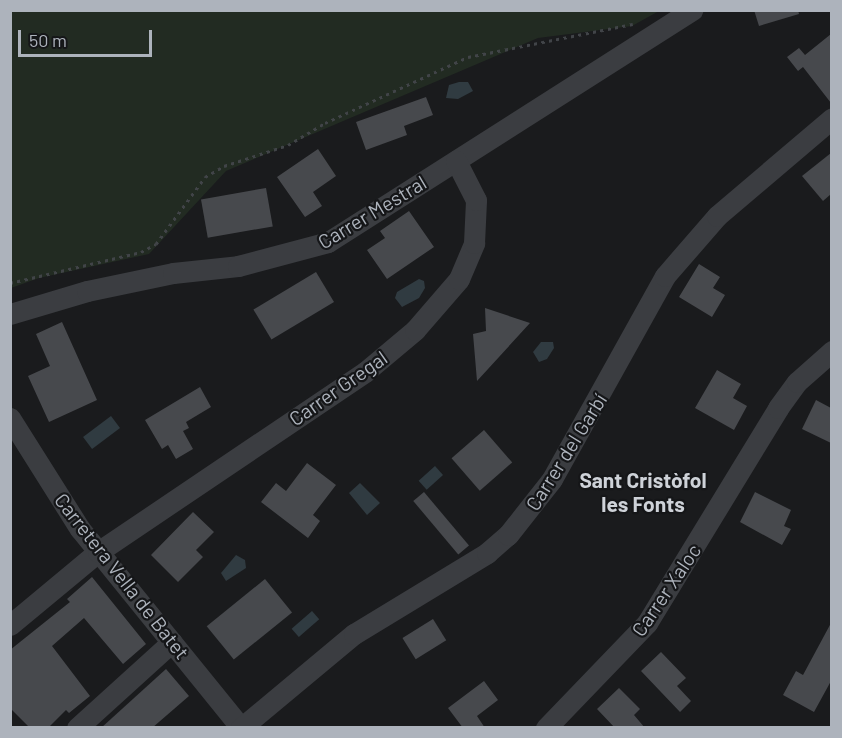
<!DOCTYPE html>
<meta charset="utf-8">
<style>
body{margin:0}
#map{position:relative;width:842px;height:738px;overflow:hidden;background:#1a1b1d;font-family:Barlow,sans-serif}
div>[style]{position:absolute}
.green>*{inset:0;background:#222b22}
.water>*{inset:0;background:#303b41;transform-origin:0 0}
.building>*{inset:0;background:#47494d;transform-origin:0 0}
.path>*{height:3px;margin-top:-1.5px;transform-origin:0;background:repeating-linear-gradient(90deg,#414448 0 3px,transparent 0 7.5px)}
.minor>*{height:21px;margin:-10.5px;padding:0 10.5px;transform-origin:10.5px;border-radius:10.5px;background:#3b3d41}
span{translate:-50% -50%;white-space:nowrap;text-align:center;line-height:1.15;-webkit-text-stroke:4.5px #151618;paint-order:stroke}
.street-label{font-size:20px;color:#adb3bc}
.neighbourhood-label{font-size:21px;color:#ced2d8;font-weight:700}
.frame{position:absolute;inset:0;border:12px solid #adb3bc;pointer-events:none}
.scale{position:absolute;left:18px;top:30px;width:134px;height:27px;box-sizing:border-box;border:3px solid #adb3bc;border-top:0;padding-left:8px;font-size:18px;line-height:21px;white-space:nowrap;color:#adb3bc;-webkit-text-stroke:4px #151618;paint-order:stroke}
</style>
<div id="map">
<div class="green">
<div style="clip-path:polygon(10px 11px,11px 10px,659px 11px,632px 26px,538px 38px,226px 171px,149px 254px,39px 278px,11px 288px)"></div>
</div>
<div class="water">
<div style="clip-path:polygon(459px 82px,468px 82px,473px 91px,458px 99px,446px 98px,449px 85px)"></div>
<div style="clip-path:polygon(419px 279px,424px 281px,425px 288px,419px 298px,402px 307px,395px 298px,397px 292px)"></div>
<div style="clip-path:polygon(541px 342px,553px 342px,554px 348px,547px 359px,539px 362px,533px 352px)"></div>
<div style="left:111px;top:416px;width:15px;height:35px;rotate:53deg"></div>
<div style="left:435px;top:466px;width:12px;height:22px;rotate:48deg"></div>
<div style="clip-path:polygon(360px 483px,380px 503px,367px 515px,349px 493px)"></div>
<div style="clip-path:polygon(236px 555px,245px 560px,246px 568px,226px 581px,221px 573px)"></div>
<div style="left:312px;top:611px;width:11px;height:27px;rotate:49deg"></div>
</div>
<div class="building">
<div style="clip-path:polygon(754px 10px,798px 10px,799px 14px,759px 26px)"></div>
<div style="clip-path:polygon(831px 34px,831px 103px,803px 67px,798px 71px,787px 57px,799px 48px,805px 55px)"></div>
<div style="clip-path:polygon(426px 97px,433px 115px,404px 126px,407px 135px,366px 150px,356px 122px)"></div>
<div style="clip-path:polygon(318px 149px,336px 176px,313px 192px,322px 206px,305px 217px,277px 177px)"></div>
<div style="clip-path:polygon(831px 153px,831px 194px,823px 201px,802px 176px)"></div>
<div style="left:266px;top:188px;width:39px;height:66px;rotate:80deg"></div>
<div style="clip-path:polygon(409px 211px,434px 247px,387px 279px,367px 250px,385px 238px,380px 231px)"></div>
<div style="clip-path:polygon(699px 264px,720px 277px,713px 288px,725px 295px,712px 317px,679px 297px)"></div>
<div style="left:316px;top:272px;width:35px;height:73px;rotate:59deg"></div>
<div style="clip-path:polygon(485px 308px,530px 323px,477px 381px,473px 334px,486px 331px)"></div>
<div style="clip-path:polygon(62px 322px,97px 400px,49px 422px,28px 376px,50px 366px,36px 334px)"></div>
<div style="clip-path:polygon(717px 370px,741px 384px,733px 398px,747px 406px,734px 430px,695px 408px)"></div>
<div style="clip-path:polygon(200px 387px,211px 407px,186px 422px,189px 428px,183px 431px,193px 449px,176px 459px,168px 445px,162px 449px,145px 420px)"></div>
<div style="clip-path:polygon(816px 400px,831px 408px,831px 443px,802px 429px)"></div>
<div style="left:484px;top:430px;width:43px;height:43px;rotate:49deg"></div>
<div style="clip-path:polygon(307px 463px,336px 485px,313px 515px,320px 521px,308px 538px,261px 502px,276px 483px,286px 491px)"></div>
<div style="left:424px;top:492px;width:70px;height:14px;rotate:50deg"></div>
<div style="clip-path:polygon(755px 492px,791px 510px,784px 526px,791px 529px,782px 545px,740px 522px)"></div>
<div style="clip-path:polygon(193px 512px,214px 532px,196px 550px,203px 557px,178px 582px,151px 555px)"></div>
<div style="clip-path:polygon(92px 577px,146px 644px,123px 664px,84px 618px,52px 646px,90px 696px,69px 713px,66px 710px,48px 728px,30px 728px,10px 708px,10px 650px,70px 602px,67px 599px)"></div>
<div style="left:265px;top:579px;width:43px;height:75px;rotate:51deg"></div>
<div style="left:433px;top:619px;width:25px;height:36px;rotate:58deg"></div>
<div style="clip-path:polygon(831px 623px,831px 681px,814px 712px,783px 695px,796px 671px,803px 675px)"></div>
<div style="clip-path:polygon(661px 652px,686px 678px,677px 686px,691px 701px,680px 712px,641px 671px)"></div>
<div style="clip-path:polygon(166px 669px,189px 696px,152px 728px,101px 728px)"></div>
<div style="clip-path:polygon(484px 681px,498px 700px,477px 716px,485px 728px,463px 728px,448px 708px)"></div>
<div style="clip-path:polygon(619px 688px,640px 709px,634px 715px,645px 728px,615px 728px,597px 709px)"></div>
</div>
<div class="path">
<div style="left:10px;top:283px;width:135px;rotate:-13.3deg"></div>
<div style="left:141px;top:252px;width:17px;rotate:-28deg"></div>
<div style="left:156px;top:244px;width:83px;rotate:-53.8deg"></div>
<div style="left:205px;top:177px;width:22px;rotate:-30deg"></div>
<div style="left:224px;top:166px;width:67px;rotate:-18.2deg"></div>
<div style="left:288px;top:145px;width:43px;rotate:-30.7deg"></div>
<div style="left:325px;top:123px;width:157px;rotate:-24.8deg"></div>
<div style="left:468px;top:57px;width:168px;rotate:-11.3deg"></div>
</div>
<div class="minor">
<div style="left:10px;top:314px;width:80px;rotate:-16.6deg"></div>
<div style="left:87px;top:291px;width:88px;rotate:-11.8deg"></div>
<div style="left:173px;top:273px;width:65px;rotate:-6.1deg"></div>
<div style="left:238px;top:266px;width:93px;rotate:-14.9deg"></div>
<div style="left:328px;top:242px;width:432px;rotate:-32.5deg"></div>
<div style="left:10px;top:418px;width:131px;rotate:57.8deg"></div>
<div style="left:80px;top:529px;width:256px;rotate:51deg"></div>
<div style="left:10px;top:625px;width:114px;rotate:-39.7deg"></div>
<div style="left:98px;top:552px;width:322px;rotate:-34deg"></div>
<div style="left:365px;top:372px;width:65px;rotate:-40deg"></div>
<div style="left:415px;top:330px;width:67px;rotate:-49.2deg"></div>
<div style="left:459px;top:279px;width:39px;rotate:-67deg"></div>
<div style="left:474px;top:243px;width:43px;rotate:-87.3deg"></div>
<div style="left:476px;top:200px;width:44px;rotate:-117.1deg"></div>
<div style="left:77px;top:728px;width:128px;rotate:-42.2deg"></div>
<div style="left:241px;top:728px;width:147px;rotate:-39.8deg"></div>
<div style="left:354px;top:634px;width:156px;rotate:-31.3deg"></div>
<div style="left:487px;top:553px;width:28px;rotate:-41deg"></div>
<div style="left:508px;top:535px;width:71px;rotate:-51.8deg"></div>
<div style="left:552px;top:479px;width:232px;rotate:-60.9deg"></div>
<div style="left:665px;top:276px;width:79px;rotate:-49.1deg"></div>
<div style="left:717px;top:216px;width:151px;rotate:-40.4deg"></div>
<div style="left:546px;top:728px;width:146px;rotate:-46.1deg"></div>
<div style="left:647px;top:623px;width:252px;rotate:-58.6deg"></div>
<div style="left:778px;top:408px;width:32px;rotate:-54deg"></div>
<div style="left:797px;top:382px;width:47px;rotate:-41.5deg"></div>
</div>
<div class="street-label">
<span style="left:372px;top:212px;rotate:-31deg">Carrer Mestral</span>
<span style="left:338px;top:388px;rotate:-35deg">Carrer Gregal</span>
<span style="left:566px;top:452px;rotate:-58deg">Carrer del Garbí</span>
<span style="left:122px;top:576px;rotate:52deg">Carretera Vella de Batet</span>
<span style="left:666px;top:590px;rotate:-56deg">Carrer Xaloc</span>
</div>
<div class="neighbourhood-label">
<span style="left:643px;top:492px">Sant Cristòfol<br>les Fonts</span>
</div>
<div class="frame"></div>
<div class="scale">50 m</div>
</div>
